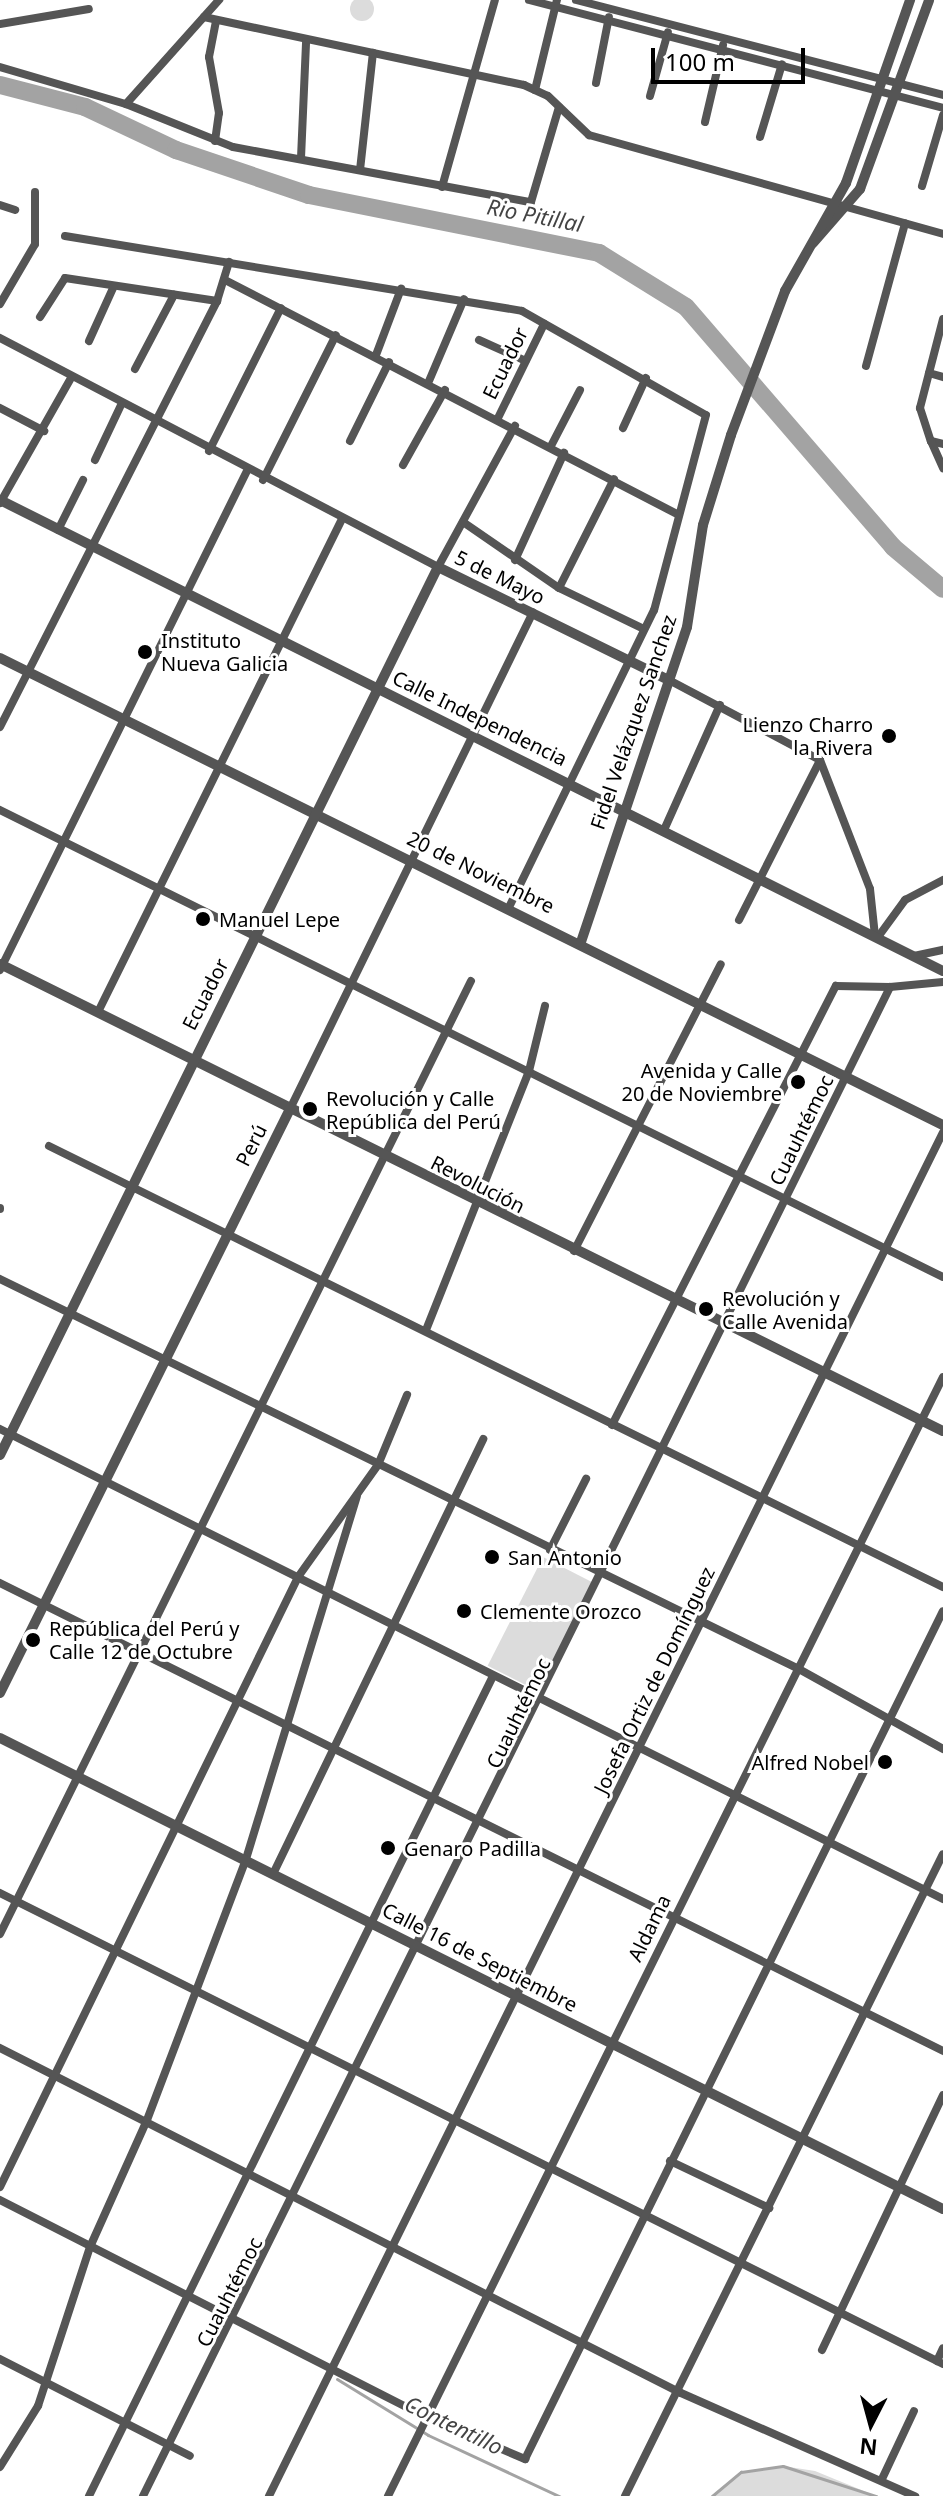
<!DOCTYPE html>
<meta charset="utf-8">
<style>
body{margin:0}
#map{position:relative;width:943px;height:2496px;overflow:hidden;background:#fff;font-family:"Noto Sans",sans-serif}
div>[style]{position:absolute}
.green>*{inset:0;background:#dcdcdc;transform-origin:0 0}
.round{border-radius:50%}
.stream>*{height:3px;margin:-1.5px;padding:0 1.5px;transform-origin:1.5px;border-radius:1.5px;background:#a3a3a3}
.river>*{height:18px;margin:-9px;padding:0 9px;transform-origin:9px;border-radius:9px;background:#a3a3a3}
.minor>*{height:8px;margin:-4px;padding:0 4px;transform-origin:4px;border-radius:4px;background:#555}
.tertiary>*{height:10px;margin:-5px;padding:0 5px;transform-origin:5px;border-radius:5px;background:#555}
.dots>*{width:22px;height:22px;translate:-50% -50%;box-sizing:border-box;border:4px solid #fff;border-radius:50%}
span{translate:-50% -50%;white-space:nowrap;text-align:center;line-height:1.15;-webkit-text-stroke:6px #fff;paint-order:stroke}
.street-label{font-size:20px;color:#000}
.poi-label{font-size:20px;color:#000}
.left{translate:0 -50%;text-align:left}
.right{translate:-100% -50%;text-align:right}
.water-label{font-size:22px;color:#444;font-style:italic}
.north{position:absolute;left:831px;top:2384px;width:80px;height:80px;-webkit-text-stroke:6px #fff;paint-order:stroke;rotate:186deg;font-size:22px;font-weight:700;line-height:32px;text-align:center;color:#000}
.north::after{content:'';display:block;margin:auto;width:28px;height:36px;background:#000;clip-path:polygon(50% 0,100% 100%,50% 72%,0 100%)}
.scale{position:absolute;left:651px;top:48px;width:154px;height:36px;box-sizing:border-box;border:4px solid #000;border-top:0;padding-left:10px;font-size:24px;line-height:28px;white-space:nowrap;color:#000;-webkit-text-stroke:6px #fff;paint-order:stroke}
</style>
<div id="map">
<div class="green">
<div class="round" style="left:350px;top:-3px;width:24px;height:24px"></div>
<div style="left:543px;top:1557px;width:57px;height:122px;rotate:27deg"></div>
<div style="clip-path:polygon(783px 2466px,815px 2471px,876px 2496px,712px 2496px,741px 2472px)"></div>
</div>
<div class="stream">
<div style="left:337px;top:2379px;width:107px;rotate:31.6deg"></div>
<div style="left:428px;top:2435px;width:145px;rotate:25deg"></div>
<div style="left:712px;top:2496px;width:38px;rotate:-40deg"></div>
<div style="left:741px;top:2472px;width:42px;rotate:-8.1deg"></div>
<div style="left:783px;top:2466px;width:98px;rotate:17.9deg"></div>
</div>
<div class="river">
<div style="left:0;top:85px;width:88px;rotate:14.5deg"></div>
<div style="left:85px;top:107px;width:101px;rotate:25.3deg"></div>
<div style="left:176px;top:150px;width:140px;rotate:18.7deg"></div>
<div style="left:309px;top:195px;width:296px;rotate:11.3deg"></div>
<div style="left:599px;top:253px;width:102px;rotate:31.8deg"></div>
<div style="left:686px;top:307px;width:317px;rotate:49.2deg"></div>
<div style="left:893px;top:547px;width:65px;rotate:40deg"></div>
</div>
<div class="minor">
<div style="left:529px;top:0;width:428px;rotate:14.6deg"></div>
<div style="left:576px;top:0;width:379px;rotate:14.5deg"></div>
<div style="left:204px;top:17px;width:327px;rotate:12deg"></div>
<div style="left:524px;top:85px;width:26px;rotate:25deg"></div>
<div style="left:548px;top:96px;width:57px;rotate:43.6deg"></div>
<div style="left:589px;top:135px;width:368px;rotate:15.6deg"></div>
<div style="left:0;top:24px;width:90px;rotate:-9.6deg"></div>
<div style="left:0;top:67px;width:131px;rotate:16.4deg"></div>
<div style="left:126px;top:104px;width:115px;rotate:21.9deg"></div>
<div style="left:233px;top:147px;width:303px;rotate:10.5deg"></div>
<div style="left:531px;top:202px;width:99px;rotate:-73.6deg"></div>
<div style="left:596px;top:83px;width:67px;rotate:-78.9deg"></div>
<div style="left:535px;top:90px;width:93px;rotate:-76.3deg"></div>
<div style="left:650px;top:96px;width:66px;rotate:-74.3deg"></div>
<div style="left:126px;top:104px;width:140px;rotate:-48.2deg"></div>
<div style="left:705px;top:122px;width:79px;rotate:-76.8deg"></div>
<div style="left:760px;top:137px;width:76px;rotate:-73.2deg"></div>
<div style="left:215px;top:141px;width:28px;rotate:-82deg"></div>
<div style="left:219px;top:113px;width:57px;rotate:-100.1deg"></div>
<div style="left:209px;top:57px;width:37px;rotate:-79deg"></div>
<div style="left:301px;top:158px;width:116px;rotate:-87.5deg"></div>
<div style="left:360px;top:170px;width:118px;rotate:-83.7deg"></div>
<div style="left:922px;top:186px;width:74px;rotate:-73.5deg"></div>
<div style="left:442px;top:187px;width:194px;rotate:-74.2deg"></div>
<div style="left:0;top:205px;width:16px;rotate:18deg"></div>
<div style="left:65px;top:236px;width:463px;rotate:9.3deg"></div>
<div style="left:522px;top:311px;width:211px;rotate:29.5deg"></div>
<div style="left:706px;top:415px;width:202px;rotate:104.9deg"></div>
<div style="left:654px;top:610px;width:328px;rotate:116deg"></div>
<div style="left:225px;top:280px;width:511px;rotate:27.37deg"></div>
<div style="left:0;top:304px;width:69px;rotate:-59.7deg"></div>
<div style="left:35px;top:244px;width:52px;rotate:-90deg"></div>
<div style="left:40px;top:317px;width:46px;rotate:-57.3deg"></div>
<div style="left:65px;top:278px;width:154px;rotate:8.6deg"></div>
<div style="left:943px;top:319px;width:92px;rotate:104.5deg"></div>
<div style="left:920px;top:408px;width:35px;rotate:72deg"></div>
<div style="left:931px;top:441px;width:12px;rotate:14deg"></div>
<div style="left:0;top:338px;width:494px;rotate:27.6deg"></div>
<div style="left:438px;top:567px;width:161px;rotate:-61.4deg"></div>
<div style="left:479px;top:340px;width:51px;rotate:24.1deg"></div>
<div style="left:89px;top:341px;width:60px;rotate:-65.6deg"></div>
<div style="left:376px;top:355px;width:71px;rotate:-69.3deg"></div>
<div style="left:866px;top:366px;width:148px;rotate:-74.7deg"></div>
<div style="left:135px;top:369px;width:84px;rotate:-62.2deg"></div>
<div style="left:929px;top:373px;width:15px;rotate:16deg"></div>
<div style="left:429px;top:381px;width:89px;rotate:-66.9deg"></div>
<div style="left:0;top:408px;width:50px;rotate:27.6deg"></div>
<div style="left:498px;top:418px;width:105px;rotate:-63.9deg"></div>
<div style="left:623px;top:428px;width:55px;rotate:-65.3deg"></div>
<div style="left:350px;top:441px;width:88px;rotate:-63.7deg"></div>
<div style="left:931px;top:441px;width:30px;rotate:66deg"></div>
<div style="left:551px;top:446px;width:63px;rotate:-62.6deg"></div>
<div style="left:209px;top:451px;width:160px;rotate:-63.3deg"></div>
<div style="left:95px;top:460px;width:61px;rotate:-64.7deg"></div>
<div style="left:403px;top:465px;width:86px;rotate:-60.8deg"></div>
<div style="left:263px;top:480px;width:162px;rotate:-63.3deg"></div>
<div style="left:0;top:503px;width:144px;rotate:-60.4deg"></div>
<div style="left:463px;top:522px;width:116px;rotate:34.5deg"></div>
<div style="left:559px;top:588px;width:122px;rotate:-63.2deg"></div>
<div style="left:58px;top:530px;width:56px;rotate:-63.4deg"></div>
<div style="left:515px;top:560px;width:118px;rotate:-65.4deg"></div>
<div style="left:559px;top:588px;width:94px;rotate:25.8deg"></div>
<div style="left:667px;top:679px;width:173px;rotate:27.9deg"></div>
<div style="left:820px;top:760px;width:138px;rotate:68.8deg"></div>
<div style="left:870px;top:889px;width:47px;rotate:83.9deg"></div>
<div style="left:0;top:727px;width:478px;rotate:-63deg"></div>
<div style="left:217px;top:301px;width:41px;rotate:-72.9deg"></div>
<div style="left:0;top:810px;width:1052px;rotate:26.35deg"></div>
<div style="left:664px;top:830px;width:137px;rotate:-65.9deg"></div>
<div style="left:739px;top:920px;width:179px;rotate:-63.1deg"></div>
<div style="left:878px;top:937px;width:46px;rotate:-53.9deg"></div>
<div style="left:905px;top:900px;width:43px;rotate:-27.8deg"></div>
<div style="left:914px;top:956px;width:30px;rotate:-12deg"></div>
<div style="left:0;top:970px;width:557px;rotate:-63.67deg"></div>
<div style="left:98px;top:1012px;width:548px;rotate:-63.67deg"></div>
<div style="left:290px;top:1109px;width:553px;rotate:-63.94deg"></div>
<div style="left:49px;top:1146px;width:997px;rotate:26.26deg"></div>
<div style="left:0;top:1209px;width:1px;rotate:-90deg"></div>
<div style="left:574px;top:1251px;width:322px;rotate:-62.9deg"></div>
<div style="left:0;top:1279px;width:887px;rotate:26.02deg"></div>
<div style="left:797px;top:1668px;width:167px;rotate:29deg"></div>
<div style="left:426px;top:1330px;width:279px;rotate:-68.3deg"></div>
<div style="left:529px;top:1071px;width:67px;rotate:-76.2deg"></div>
<div style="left:612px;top:1425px;width:493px;rotate:-63deg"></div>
<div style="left:836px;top:986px;width:54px;rotate:1.1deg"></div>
<div style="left:0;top:1429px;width:1054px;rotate:26.49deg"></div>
<div style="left:550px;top:1550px;width:80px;rotate:-63.1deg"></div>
<div style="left:0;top:1583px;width:1053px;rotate:26.39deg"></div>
<div style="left:274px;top:1872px;width:481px;rotate:-64.2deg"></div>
<div style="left:0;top:1893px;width:1054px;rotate:26.54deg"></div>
<div style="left:0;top:1934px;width:1063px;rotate:-63.7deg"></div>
<div style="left:0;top:2048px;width:763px;rotate:26.87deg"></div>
<div style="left:681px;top:2393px;width:256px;rotate:23.8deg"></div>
<div style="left:670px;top:2161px;width:110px;rotate:25.4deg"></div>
<div style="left:0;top:2187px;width:679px;rotate:-63.96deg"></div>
<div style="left:298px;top:1577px;width:138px;rotate:-54.5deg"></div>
<div style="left:378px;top:1465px;width:76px;rotate:-67.5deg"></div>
<div style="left:0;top:2200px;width:478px;rotate:27deg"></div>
<div style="left:426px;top:2417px;width:108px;rotate:23deg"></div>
<div style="left:525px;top:2459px;width:945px;rotate:-63.76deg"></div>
<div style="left:822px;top:2350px;width:282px;rotate:-64.6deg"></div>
<div style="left:0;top:2359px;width:213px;rotate:27deg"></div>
<div style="left:937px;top:2361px;width:14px;rotate:-65deg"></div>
<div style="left:0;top:2467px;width:72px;rotate:-58.1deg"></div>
<div style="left:38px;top:2406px;width:167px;rotate:-71.9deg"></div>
<div style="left:90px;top:2247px;width:139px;rotate:-65.8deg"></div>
<div style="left:147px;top:2120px;width:279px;rotate:-69.2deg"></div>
<div style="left:246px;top:1859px;width:379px;rotate:-73deg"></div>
<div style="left:882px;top:2479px;width:75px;rotate:-64.8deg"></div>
<div style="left:89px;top:2496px;width:914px;rotate:-63.77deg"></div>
<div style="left:143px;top:2496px;width:1684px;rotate:-63.66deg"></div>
<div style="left:890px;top:987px;width:53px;rotate:-5.4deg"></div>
<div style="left:269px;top:2496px;width:1521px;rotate:-63.7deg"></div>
<div style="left:388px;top:2496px;width:1249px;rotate:-63.62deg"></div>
<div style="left:625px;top:2496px;width:716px;rotate:-63.65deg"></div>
</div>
<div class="tertiary">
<div style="left:813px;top:243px;width:72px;rotate:-49deg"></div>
<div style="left:860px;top:189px;width:201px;rotate:-69.9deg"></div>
<div style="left:0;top:500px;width:1054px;rotate:26.54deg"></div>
<div style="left:0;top:658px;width:1052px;rotate:26.35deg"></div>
<div style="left:581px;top:942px;width:332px;rotate:-71.4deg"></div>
<div style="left:687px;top:627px;width:103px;rotate:-81.1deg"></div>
<div style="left:703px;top:525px;width:94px;rotate:-72.7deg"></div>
<div style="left:731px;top:435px;width:154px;rotate:-69.4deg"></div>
<div style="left:785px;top:291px;width:124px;rotate:-60.5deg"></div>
<div style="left:846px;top:183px;width:194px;rotate:-70.7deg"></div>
<div style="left:0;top:964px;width:1052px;rotate:26.35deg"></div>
<div style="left:0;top:1455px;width:990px;rotate:-63.75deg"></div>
<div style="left:438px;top:567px;width:255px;rotate:26.1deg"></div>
<div style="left:0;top:1693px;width:652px;rotate:-63.59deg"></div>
<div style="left:0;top:1738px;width:1054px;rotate:26.54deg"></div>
</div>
<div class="dots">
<div style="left:145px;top:652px;background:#000"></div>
<div style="left:889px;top:736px;background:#000"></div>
<div style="left:203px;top:919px;background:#000"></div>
<div style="left:798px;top:1082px;background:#000"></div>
<div style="left:310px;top:1109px;background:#000"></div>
<div style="left:706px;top:1309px;background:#000"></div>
<div style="left:492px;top:1557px;background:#000"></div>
<div style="left:464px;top:1611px;background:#000"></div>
<div style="left:33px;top:1640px;background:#000"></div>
<div style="left:885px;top:1762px;background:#000"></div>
<div style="left:388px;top:1848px;background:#000"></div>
</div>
<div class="street-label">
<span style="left:505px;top:363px;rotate:-64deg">Ecuador</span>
<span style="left:500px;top:577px;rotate:26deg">5 de Mayo</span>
<span style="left:480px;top:718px;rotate:26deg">Calle Independencia</span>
<span style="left:633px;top:722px;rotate:-71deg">Fidel Velázquez Sanchez</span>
<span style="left:481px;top:872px;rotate:26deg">20 de Noviembre</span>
<span style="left:205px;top:994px;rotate:-63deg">Ecuador</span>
<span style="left:801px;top:1130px;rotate:-64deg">Cuauhtémoc</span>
<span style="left:251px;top:1145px;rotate:-63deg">Perú</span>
<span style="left:478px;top:1184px;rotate:27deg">Revolución</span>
<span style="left:654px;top:1680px;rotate:-64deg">Josefa Ortiz de Domínguez</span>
<span style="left:518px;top:1713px;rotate:-64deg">Cuauhtémoc</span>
<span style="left:649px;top:1928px;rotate:-64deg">Aldama</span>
<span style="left:480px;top:1957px;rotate:27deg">Calle 16 de Septiembre</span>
<span style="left:229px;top:2292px;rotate:-63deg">Cuauhtémoc</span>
</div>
<div class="poi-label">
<span class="left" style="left:161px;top:652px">Instituto<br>Nueva Galicia</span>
<span class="right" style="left:873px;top:736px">Lienzo Charro<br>la Rivera</span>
<span class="left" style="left:219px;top:919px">Manuel Lepe</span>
<span class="right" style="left:782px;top:1082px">Avenida y Calle<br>20 de Noviembre</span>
<span class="left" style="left:326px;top:1110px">Revolución y Calle<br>República del Perú</span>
<span class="left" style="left:722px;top:1310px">Revolución y<br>Calle Avenida</span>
<span class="left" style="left:508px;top:1557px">San Antonio</span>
<span class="left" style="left:480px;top:1611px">Clemente Orozco</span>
<span class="left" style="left:49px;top:1640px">República del Perú y<br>Calle 12 de Octubre</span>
<span class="right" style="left:869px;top:1762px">Alfred Nobel</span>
<span class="left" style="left:404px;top:1848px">Genaro Padilla</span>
</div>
<div class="water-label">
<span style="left:535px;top:215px;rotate:11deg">Rio Pitillal</span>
<span style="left:454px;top:2425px;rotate:26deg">Contentillo</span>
</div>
<div class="north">N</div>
<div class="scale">100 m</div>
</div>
